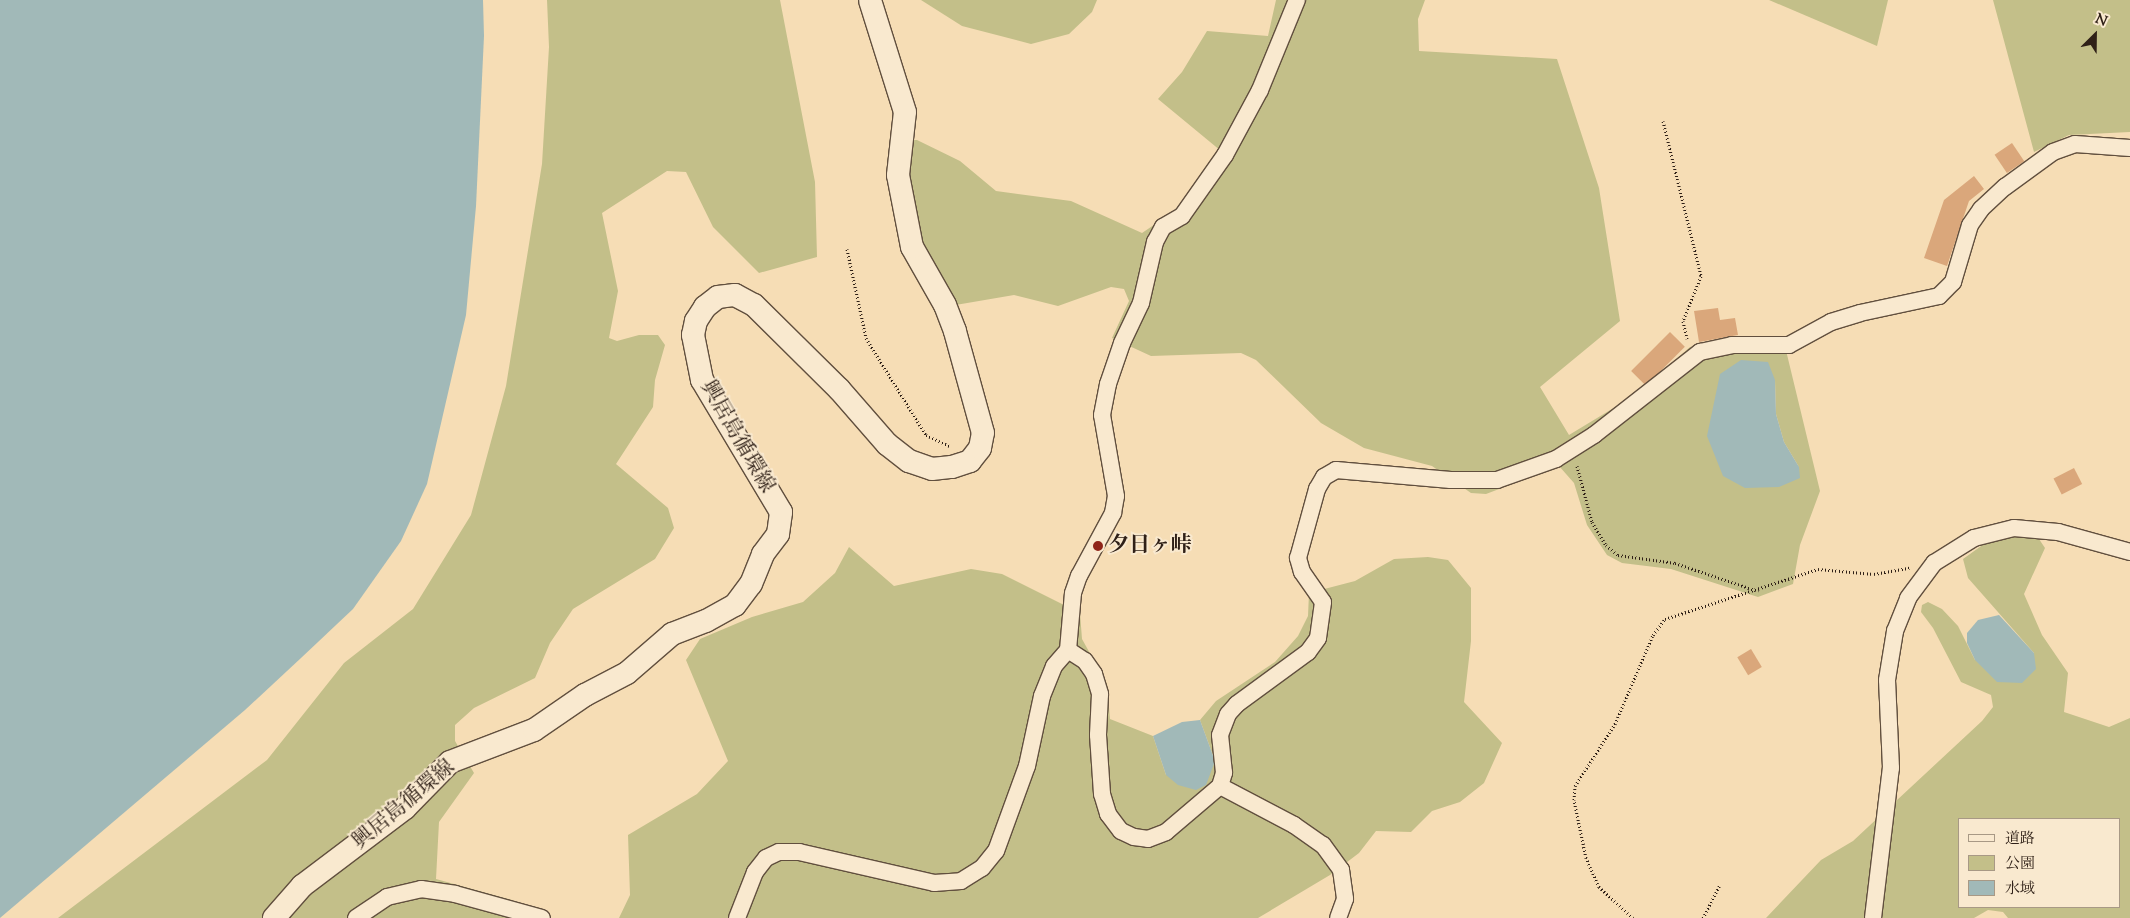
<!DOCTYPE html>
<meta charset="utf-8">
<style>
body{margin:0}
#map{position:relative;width:2130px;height:918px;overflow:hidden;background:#f6ddb5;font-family:"Sorts Mill Goudy","Noto Serif JP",serif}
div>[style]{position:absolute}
.green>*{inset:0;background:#c3bf89}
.water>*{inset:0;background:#a1b9b8}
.building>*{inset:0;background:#daa77b;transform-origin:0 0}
.path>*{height:3px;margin-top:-1.5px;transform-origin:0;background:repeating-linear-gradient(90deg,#2f2017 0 1px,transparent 0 3.5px)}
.roads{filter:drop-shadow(1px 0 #614f3e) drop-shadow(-1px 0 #614f3e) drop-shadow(0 1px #614f3e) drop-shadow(0 -1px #614f3e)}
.minor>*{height:16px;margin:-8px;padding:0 8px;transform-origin:8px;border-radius:8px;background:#f9e9cf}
.secondary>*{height:22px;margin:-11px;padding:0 11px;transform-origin:11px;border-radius:11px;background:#f9e9cf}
.dots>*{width:14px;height:14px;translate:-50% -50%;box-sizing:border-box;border:2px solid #f9e9cf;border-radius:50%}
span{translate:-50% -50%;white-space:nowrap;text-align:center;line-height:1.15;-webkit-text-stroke:4px #f9e9cf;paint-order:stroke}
.street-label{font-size:21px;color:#2f2017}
.poi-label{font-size:21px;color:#2f2017;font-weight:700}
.left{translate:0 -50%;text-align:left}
.legend{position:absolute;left:1958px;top:818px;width:162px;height:90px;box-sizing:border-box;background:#f9e9cf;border:1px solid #a89985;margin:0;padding:6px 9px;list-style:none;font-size:15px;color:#2f2017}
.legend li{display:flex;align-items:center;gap:10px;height:25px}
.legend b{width:25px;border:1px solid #a89985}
.north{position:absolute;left:2070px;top:10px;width:50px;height:50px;-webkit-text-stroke:4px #f9e9cf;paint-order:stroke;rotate:23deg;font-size:14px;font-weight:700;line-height:20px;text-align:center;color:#2f2017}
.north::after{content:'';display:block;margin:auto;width:18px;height:22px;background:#2f2017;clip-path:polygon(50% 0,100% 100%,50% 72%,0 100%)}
</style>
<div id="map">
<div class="green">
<div style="clip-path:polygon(547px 0,780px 0,815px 182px,817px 257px,759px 273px,713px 227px,686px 172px,667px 171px,602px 213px,618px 291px,609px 338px,617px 341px,639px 335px,658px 335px,665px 345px,655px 380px,653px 407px,616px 464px,668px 508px,674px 528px,655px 559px,573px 609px,550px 643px,535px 678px,474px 708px,455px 725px,455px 741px,474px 773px,439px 822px,436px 879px,512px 900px,507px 918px,58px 918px,267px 760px,344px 663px,413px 609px,471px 515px,506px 386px,542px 164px,549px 47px)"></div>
<div style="clip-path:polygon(921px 0,1097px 0,1092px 12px,1069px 34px,1031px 44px,962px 26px)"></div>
<div style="clip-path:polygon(evenodd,1276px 0,1425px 0,1418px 19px,1419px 51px,1557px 59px,1599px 188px,1620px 321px,1540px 387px,1569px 435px,1635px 395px,1690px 347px,1743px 336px,1783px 338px,1820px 491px,1800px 545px,1793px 584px,1758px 597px,1671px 569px,1622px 563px,1607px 555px,1587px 525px,1574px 483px,1559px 466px,1486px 494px,1471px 493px,1432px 466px,1364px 448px,1321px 423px,1256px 360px,1241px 353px,1151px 356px,1112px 338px,1129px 301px,1124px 289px,1111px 287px,1058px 306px,1014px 295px,938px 308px,892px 140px,917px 140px,960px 161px,996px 191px,1071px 201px,1142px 233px,1179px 208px,1221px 151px,1158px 99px,1182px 72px,1207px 31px,1268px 36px,1276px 0,1720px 374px,1775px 380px,1776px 414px,1784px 442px,1799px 467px,1720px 374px)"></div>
<div style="clip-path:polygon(1769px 0,1888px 0,1877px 46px)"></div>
<div style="clip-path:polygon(1993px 0,2130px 0,2130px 132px,2069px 135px,2034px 152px)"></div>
<div style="clip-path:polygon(evenodd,2016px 535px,2039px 539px,2045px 548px,2024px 594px,2042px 635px,2068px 673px,2064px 712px,2109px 727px,2130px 718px,2130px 918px,2008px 918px,2003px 912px,1988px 910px,1974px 918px,1766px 918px,1821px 860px,1853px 841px,1982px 721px,1993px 707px,1991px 695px,1961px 682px,1933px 628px,1921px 612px,1922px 605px,1928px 602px,1942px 609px,1958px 626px,1975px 660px,2034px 653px,1968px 578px,1963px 559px,1984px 544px,2016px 535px,1959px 819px,2119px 819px,2119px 907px,1959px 907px,1959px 819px)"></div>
<div style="clip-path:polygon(849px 547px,894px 586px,971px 569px,1002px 574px,1080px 613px,1082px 639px,1107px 684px,1110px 719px,1153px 736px,1166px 775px,1215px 761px,1200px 720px,1216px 701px,1275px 662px,1298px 636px,1308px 616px,1309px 593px,1355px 581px,1394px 559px,1428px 557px,1448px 560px,1471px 588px,1471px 641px,1464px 702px,1502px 743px,1484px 783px,1460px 802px,1432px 811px,1411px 832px,1376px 831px,1359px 853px,1330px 875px,1258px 918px,619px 918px,630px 895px,628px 835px,697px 794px,728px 761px,686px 660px,700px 639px,752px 617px,803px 602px,835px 573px)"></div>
</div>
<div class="water">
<div style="clip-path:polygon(0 0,483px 0,484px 36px,476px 206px,466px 315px,427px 484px,401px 541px,353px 609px,301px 658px,245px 710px,0 918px)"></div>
<div style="clip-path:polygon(1741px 360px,1768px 362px,1775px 380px,1776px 414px,1784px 442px,1799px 467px,1800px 478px,1779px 487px,1745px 488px,1723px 476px,1707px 436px,1720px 374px)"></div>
<div style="clip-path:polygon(1999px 615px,2034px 653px,2036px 669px,2022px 683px,1997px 682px,1975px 660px,1967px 643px,1967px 633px,1978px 620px)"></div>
<div style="clip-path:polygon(1200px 720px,1215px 761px,1206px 785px,1196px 790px,1178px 785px,1166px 775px,1153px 736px,1182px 722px)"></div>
</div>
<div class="building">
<div style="left:2012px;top:143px;width:22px;height:21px;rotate:56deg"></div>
<div style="clip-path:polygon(1974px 176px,1984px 189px,1969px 201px,1947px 266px,1924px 258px,1944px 200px)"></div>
<div style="clip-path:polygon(1718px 308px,1720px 320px,1735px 318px,1738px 335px,1699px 342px,1694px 311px)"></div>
<div style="left:1670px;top:332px;width:21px;height:55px;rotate:45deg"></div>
<div style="left:2074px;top:468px;width:18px;height:23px;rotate:63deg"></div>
<div style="left:1751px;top:649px;width:21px;height:16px;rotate:59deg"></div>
</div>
<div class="path">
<div style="left:1663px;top:121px;width:160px;rotate:76.2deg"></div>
<div style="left:1701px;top:276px;width:48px;rotate:111.8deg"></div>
<div style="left:1683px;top:321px;width:18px;rotate:77deg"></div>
<div style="left:847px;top:249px;width:91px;rotate:77.9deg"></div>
<div style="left:866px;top:338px;width:114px;rotate:58.3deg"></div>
<div style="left:926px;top:435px;width:26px;rotate:25deg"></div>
<div style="left:1577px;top:466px;width:58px;rotate:75deg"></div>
<div style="left:1592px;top:522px;width:27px;rotate:59deg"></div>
<div style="left:1606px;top:545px;width:16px;rotate:40deg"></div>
<div style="left:1618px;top:555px;width:58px;rotate:8deg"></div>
<div style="left:1675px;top:563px;width:88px;rotate:18.6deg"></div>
<div style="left:1633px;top:918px;width:46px;rotate:-137.6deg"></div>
<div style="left:1599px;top:887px;width:32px;rotate:-114deg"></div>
<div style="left:1586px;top:858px;width:59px;rotate:-101.7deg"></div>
<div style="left:1574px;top:800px;width:14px;rotate:-86deg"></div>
<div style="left:1575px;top:786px;width:74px;rotate:-57.2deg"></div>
<div style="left:1615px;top:724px;width:97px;rotate:-66.9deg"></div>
<div style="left:1653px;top:635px;width:20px;rotate:-53deg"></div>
<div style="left:1665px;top:619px;width:161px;rotate:-18.1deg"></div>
<div style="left:1818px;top:569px;width:56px;rotate:5.1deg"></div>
<div style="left:1874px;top:574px;width:36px;rotate:-10deg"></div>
<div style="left:1703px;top:918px;width:36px;rotate:-63deg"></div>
</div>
<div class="roads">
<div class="minor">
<div style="left:1068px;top:650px;width:20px;rotate:33deg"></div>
<div style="left:1085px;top:661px;width:16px;rotate:55deg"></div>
<div style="left:1094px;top:674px;width:21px;rotate:73deg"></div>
<div style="left:1100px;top:694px;width:41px;rotate:92.8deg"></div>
<div style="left:1098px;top:735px;width:59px;rotate:86.1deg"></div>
<div style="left:1102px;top:794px;width:21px;rotate:73deg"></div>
<div style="left:1108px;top:814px;width:21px;rotate:53deg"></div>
<div style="left:1121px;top:831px;width:14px;rotate:25deg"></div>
<div style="left:1134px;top:837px;width:14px;rotate:8deg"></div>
<div style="left:1148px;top:839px;width:19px;rotate:-21deg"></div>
<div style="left:1166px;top:832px;width:71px;rotate:-40.4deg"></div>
<div style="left:1220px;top:786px;width:14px;rotate:-73deg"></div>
<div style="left:1224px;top:773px;width:38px;rotate:-96deg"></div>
<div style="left:1220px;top:735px;width:22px;rotate:-69deg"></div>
<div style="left:1228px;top:714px;width:13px;rotate:-48deg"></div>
<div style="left:1237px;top:704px;width:88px;rotate:-36.2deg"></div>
<div style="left:1308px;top:652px;width:17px;rotate:-54deg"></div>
<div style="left:1318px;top:638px;width:36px;rotate:-82deg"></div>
<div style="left:1323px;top:602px;width:37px;rotate:-125deg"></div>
<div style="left:1302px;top:572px;width:15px;rotate:-106deg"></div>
<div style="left:1298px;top:558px;width:72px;rotate:-74.6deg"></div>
<div style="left:1317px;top:489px;width:14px;rotate:-60deg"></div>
<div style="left:1324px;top:477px;width:14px;rotate:-30deg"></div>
<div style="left:1336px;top:470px;width:115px;rotate:5deg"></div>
<div style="left:1451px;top:480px;width:46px"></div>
<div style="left:1497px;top:480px;width:63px;rotate:-19.6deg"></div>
<div style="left:1556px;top:459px;width:45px;rotate:-32.3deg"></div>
<div style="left:1594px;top:435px;width:135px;rotate:-38.1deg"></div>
<div style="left:1700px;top:352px;width:33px;rotate:-12deg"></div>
<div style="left:1732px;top:345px;width:57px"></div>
<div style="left:1789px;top:345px;width:48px;rotate:-28.7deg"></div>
<div style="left:1831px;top:322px;width:30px;rotate:-17deg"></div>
<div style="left:1860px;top:313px;width:81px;rotate:-12.1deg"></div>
<div style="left:1939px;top:296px;width:20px;rotate:-45deg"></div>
<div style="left:1953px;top:282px;width:59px;rotate:-73.4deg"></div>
<div style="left:1970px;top:225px;width:19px;rotate:-55deg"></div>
<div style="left:1981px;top:209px;width:33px;rotate:-43deg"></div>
<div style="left:2005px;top:187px;width:59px;rotate:-36.1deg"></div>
<div style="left:2053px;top:152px;width:23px;rotate:-20deg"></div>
<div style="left:2075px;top:144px;width:55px;rotate:4.2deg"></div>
<div style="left:1220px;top:786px;width:84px;rotate:27.8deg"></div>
<div style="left:1294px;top:825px;width:35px;rotate:35deg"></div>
<div style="left:1323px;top:845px;width:31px;rotate:54deg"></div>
<div style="left:1341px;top:870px;width:29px;rotate:82deg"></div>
<div style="left:1345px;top:899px;width:20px;rotate:110deg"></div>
<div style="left:356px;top:918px;width:37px;rotate:-34deg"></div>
<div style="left:387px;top:897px;width:35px;rotate:-13deg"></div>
<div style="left:421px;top:889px;width:34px;rotate:8deg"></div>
<div style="left:455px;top:894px;width:90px;rotate:15.4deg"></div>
<div style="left:737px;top:918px;width:49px;rotate:-68.6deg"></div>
<div style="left:755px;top:872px;width:18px;rotate:-52deg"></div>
<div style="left:766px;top:858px;width:14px;rotate:-25deg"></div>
<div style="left:779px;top:852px;width:20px"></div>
<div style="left:799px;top:852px;width:139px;rotate:12.9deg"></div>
<div style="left:934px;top:883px;width:27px;rotate:-4deg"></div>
<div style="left:961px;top:881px;width:25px;rotate:-32deg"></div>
<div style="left:982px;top:868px;width:22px;rotate:-51deg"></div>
<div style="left:996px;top:851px;width:90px;rotate:-70deg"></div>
<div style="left:1027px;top:766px;width:72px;rotate:-77.9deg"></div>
<div style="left:1042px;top:696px;width:32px;rotate:-68deg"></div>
<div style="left:1054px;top:666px;width:21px;rotate:-49deg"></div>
<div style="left:1068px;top:650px;width:57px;rotate:-85deg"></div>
<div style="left:1073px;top:593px;width:18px;rotate:-71deg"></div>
<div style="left:1079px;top:576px;width:72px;rotate:-61.6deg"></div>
<div style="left:1113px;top:513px;width:17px;rotate:-80deg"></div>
<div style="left:1116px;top:496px;width:82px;rotate:-99.8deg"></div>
<div style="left:1102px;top:415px;width:32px;rotate:-79deg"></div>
<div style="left:1108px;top:384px;width:43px;rotate:-71.1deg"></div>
<div style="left:1122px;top:343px;width:44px;rotate:-64.6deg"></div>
<div style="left:1141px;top:303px;width:63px;rotate:-77.1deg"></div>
<div style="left:1155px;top:242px;width:17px;rotate:-62deg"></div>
<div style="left:1163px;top:227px;width:22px;rotate:-30deg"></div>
<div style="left:1182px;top:216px;width:75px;rotate:-54.8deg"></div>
<div style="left:1225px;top:155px;width:74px;rotate:-61.7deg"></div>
<div style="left:1260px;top:90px;width:97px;rotate:-67.7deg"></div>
<div style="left:1873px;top:918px;width:151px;rotate:-83.2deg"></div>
<div style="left:1891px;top:768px;width:88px;rotate:-92.6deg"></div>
<div style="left:1887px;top:680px;width:50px;rotate:-80.7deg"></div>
<div style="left:1895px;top:631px;width:35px;rotate:-68deg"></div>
<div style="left:1908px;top:598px;width:44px;rotate:-53.4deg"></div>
<div style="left:1934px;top:563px;width:47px;rotate:-32deg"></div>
<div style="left:1974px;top:538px;width:41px;rotate:-14deg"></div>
<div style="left:2014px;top:528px;width:44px;rotate:5.2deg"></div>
<div style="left:2058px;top:532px;width:75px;rotate:15.5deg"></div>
</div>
<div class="secondary">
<div style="left:274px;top:918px;width:43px;rotate:-48.8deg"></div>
<div style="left:302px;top:886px;width:129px;rotate:-37.1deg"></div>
<div style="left:405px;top:808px;width:64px;rotate:-45.6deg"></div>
<div style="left:450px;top:762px;width:90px;rotate:-20.9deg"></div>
<div style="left:534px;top:730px;width:62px;rotate:-34.5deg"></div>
<div style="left:585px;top:695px;width:47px;rotate:-27.6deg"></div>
<div style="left:627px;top:673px;width:60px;rotate:-40.9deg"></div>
<div style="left:672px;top:634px;width:36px;rotate:-21deg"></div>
<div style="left:706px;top:621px;width:33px;rotate:-29deg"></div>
<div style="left:735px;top:605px;width:26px;rotate:-53deg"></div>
<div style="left:751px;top:584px;width:32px;rotate:-68deg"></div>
<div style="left:763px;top:554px;width:25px;rotate:-53deg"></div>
<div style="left:778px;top:534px;width:22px;rotate:-82deg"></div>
<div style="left:781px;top:512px;width:154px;rotate:-120.9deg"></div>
<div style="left:702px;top:380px;width:46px;rotate:-101.3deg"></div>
<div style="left:693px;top:335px;width:14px;rotate:-78deg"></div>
<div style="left:696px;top:321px;width:17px;rotate:-57deg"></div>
<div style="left:705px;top:307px;width:16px;rotate:-38deg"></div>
<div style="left:718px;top:297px;width:17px;rotate:-7deg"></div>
<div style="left:735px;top:295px;width:21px;rotate:28deg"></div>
<div style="left:754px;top:305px;width:120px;rotate:44.7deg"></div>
<div style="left:839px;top:389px;width:73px;rotate:48.9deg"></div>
<div style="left:887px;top:444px;width:28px;rotate:38deg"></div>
<div style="left:909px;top:461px;width:24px;rotate:19deg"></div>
<div style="left:932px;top:469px;width:20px;rotate:-6deg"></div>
<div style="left:952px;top:467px;width:19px;rotate:-18deg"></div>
<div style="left:970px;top:461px;width:16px;rotate:-52deg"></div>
<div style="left:980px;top:448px;width:15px;rotate:-79deg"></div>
<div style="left:983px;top:433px;width:106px;rotate:-105.4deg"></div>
<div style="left:955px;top:331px;width:28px;rotate:-111deg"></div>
<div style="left:945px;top:305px;width:67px;rotate:-119.6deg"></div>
<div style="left:912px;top:247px;width:73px;rotate:-101deg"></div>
<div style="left:898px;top:175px;width:63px;rotate:-83.7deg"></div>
<div style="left:905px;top:112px;width:117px;rotate:-107.4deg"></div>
</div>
</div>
<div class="dots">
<div style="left:1098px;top:546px;background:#8f2418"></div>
</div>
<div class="street-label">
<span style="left:737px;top:437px;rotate:60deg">興居島循環線</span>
<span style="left:404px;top:805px;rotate:-40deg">興居島循環線</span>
</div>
<div class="poi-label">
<span class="left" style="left:1108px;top:546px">夕日ヶ峠</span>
</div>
<ul class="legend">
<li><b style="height:6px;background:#f9e9cf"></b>道路</li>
<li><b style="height:14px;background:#c3bf89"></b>公園</li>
<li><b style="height:14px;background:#a1b9b8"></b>水域</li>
</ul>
<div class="north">N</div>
</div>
